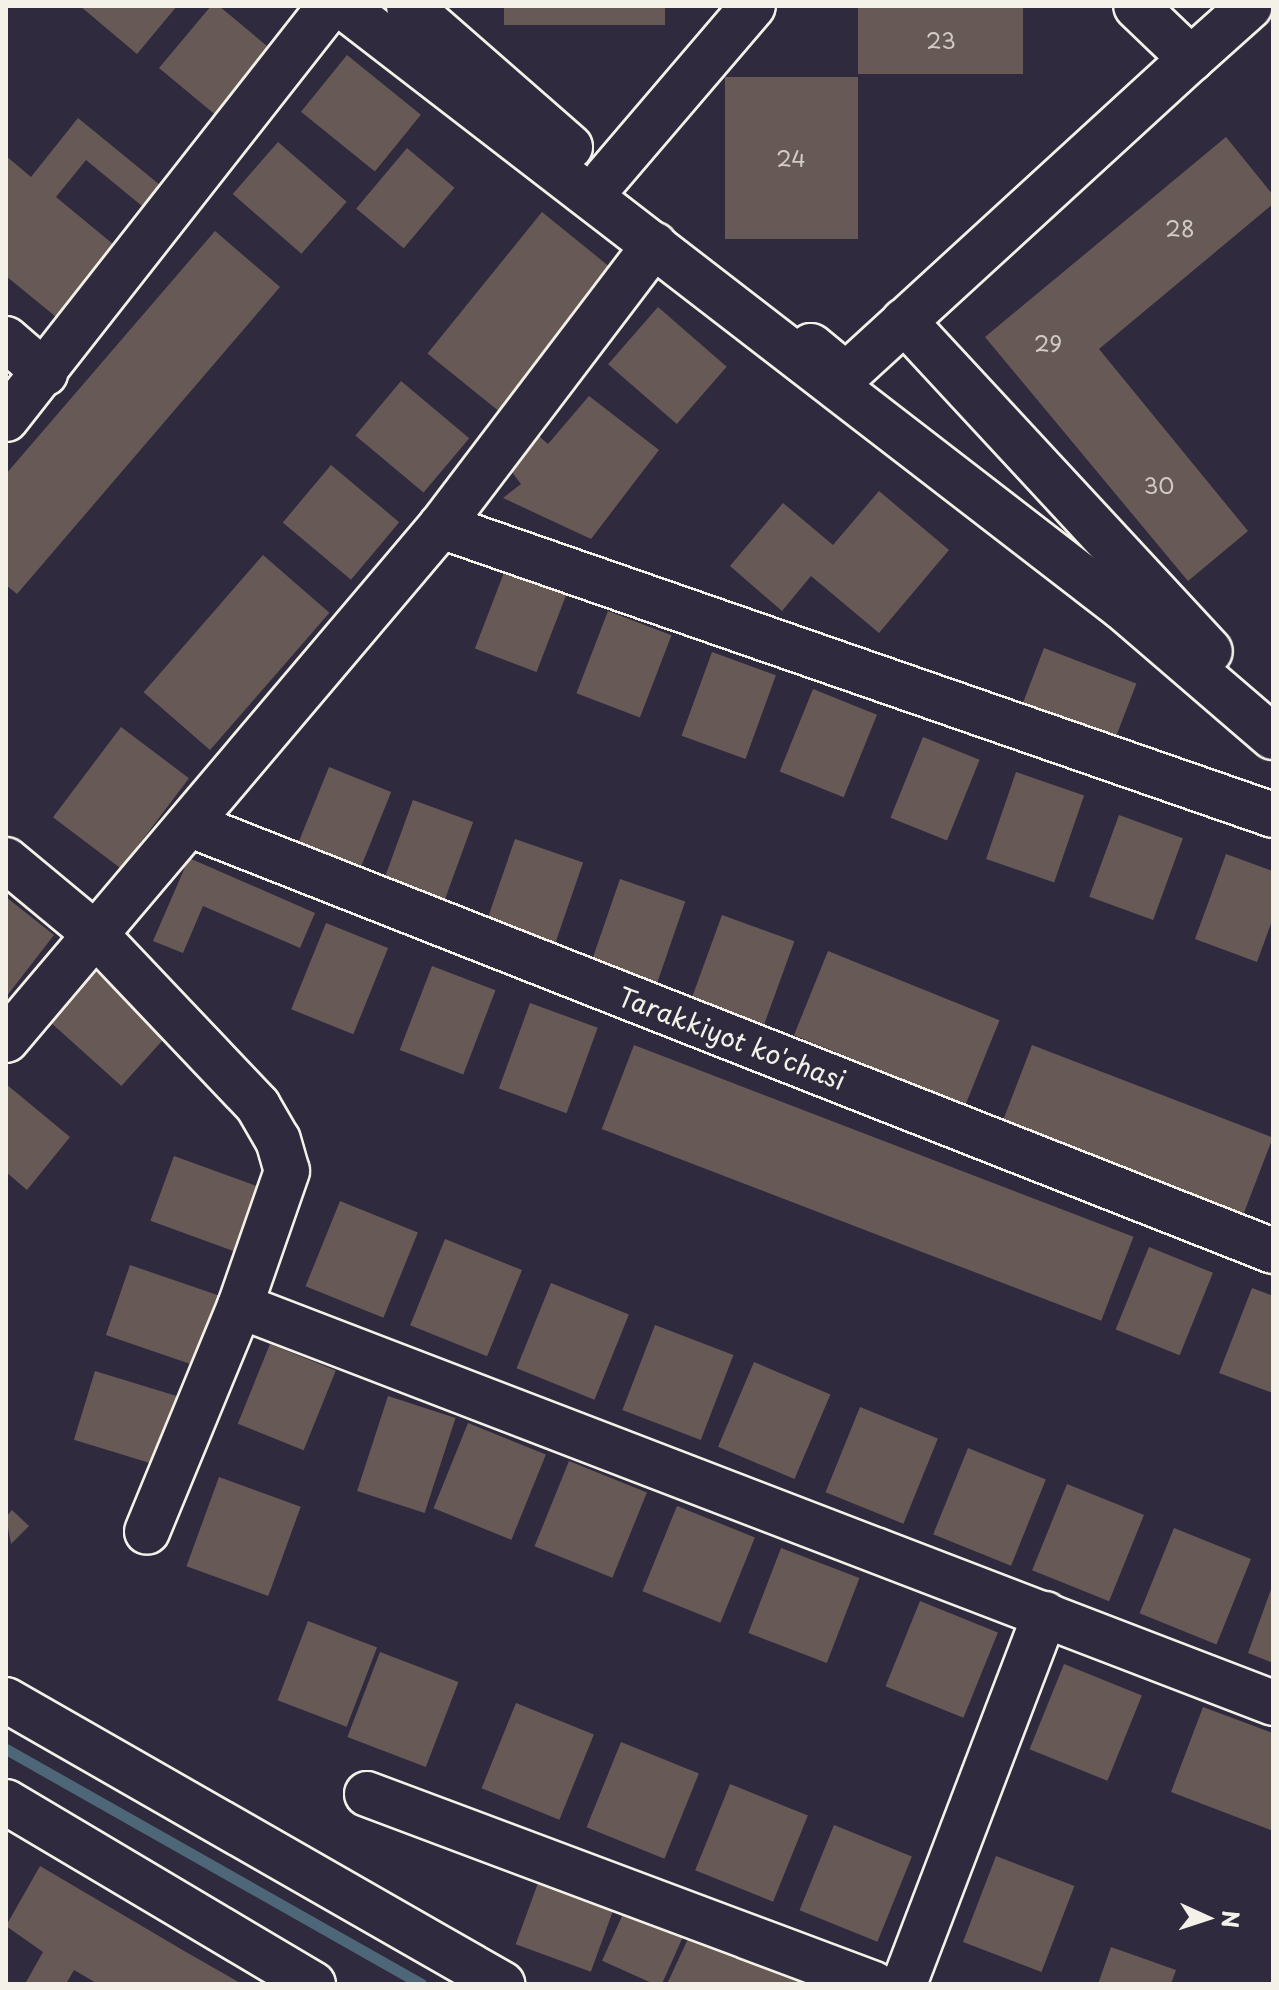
<!DOCTYPE html>
<style>
body{margin:0}
#map{position:relative;width:1279px;height:1990px;overflow:hidden;background:#2f2a3d;font-family:"Playpen Sans",sans-serif}
div>[style]{position:absolute}
.stream>*{height:11px;margin:-5.5px;padding:0 5.5px;transform-origin:5.5px;border-radius:5.5px;background:#4e6778}
.building>*{inset:0;background:#675a56;transform-origin:0 0}
.roads{filter:drop-shadow(2px 0 #f4f1e8) drop-shadow(-2px 0 #f4f1e8) drop-shadow(0 2px #f4f1e8) drop-shadow(0 -2px #f4f1e8)}
.minor>*{height:44px;margin:-22px;padding:0 22px;transform-origin:22px;border-radius:22px;background:#2f2a3d}
span{translate:-50% -50%;white-space:nowrap;text-align:center;line-height:1.15;-webkit-text-stroke:6px #2f2a3d;paint-order:stroke}
.number-label{font-size:22px;color:#d1cbc4}
.number-label span{-webkit-text-stroke-width:0}
.street-label{font-size:26px;color:#f4f1e8}
.frame{position:absolute;inset:0;border:8px solid #f4f1e8;pointer-events:none}
.north{position:absolute;left:1167px;top:1878px;width:80px;height:80px;-webkit-text-stroke:6px #2f2a3d;paint-order:stroke;rotate:93deg;font-size:22px;font-weight:700;line-height:32px;text-align:center;color:#f4f1e8}
.north::after{content:'';display:block;margin:auto;width:28px;height:36px;background:#f4f1e8;clip-path:polygon(50% 0,100% 100%,50% 72%,0 100%)}
</style>
<div id="map">
<div class="stream">
<div style="left:6px;top:1749px;width:477px;rotate:29.5deg"></div>
</div>
<div class="building">
<div style="clip-path:polygon(80px 6px,177px 6px,137px 54px)"></div>
<div style="clip-path:polygon(211px 6px,219px 6px,273px 51px,218px 117px,159px 68px)"></div>
<div style="left:504px;top:6px;width:161px;height:19px"></div>
<div style="left:858px;top:6px;width:165px;height:68px"></div>
<div style="left:347px;top:55px;width:95px;height:73px;rotate:39deg"></div>
<div style="left:725px;top:77px;width:133px;height:162px"></div>
<div style="clip-path:polygon(78px 118px,160px 185px,142px 206px,86px 160px,56px 197px,119px 249px,61px 321px,6px 276px,6px 156px,31px 177px)"></div>
<div style="clip-path:polygon(1226px 137px,1273px 195px,1273px 204px,1099px 349px,1248px 531px,1188px 581px,985px 337px)"></div>
<div style="left:278px;top:142px;width:91px;height:69px;rotate:41deg"></div>
<div style="left:407px;top:148px;width:62px;height:79px;rotate:40deg"></div>
<div style="left:542px;top:212px;width:92px;height:182px;rotate:39deg"></div>
<div style="clip-path:polygon(215px 231px,280px 287px,17px 594px,6px 585px,6px 474px)"></div>
<div style="left:658px;top:307px;width:91px;height:76px;rotate:41deg"></div>
<div style="left:401px;top:381px;width:89px;height:71px;rotate:40deg"></div>
<div style="clip-path:polygon(589px 396px,659px 450px,591px 539px,503px 498px,521px 484px,508px 467px,534px 432px,548px 444px)"></div>
<div style="left:331px;top:465px;width:89px;height:75px;rotate:40deg"></div>
<div style="clip-path:polygon(879px 491px,949px 550px,879px 633px,811px 576px,782px 611px,730px 566px,783px 503px,833px 545px)"></div>
<div style="left:263px;top:555px;width:88px;height:182px;rotate:41deg"></div>
<div style="left:505px;top:570px;width:66px;height:84px;rotate:21deg"></div>
<div style="left:608px;top:611px;width:68px;height:88px;rotate:21deg"></div>
<div style="left:1044px;top:648px;width:99px;height:70px;rotate:21deg"></div>
<div style="left:712px;top:652px;width:68px;height:89px;rotate:20deg"></div>
<div style="left:813px;top:689px;width:69px;height:89px;rotate:22deg"></div>
<div style="left:121px;top:727px;width:85px;height:113px;rotate:37deg"></div>
<div style="left:923px;top:737px;width:61px;height:87px;rotate:22deg"></div>
<div style="left:329px;top:767px;width:67px;height:82px;rotate:22deg"></div>
<div style="left:1016px;top:772px;width:72px;height:92px;rotate:19deg"></div>
<div style="left:413px;top:800px;width:64px;height:84px;rotate:20deg"></div>
<div style="left:1119px;top:815px;width:68px;height:87px;rotate:20deg"></div>
<div style="left:515px;top:839px;width:72px;height:85px;rotate:19deg"></div>
<div style="clip-path:polygon(1226px 854px,1273px 871px,1273px 918px,1257px 962px,1195px 939px)"></div>
<div style="clip-path:polygon(189px 858px,315px 913px,300px 948px,203px 906px,183px 953px,153px 941px)"></div>
<div style="left:620px;top:879px;width:69px;height:90px;rotate:19deg"></div>
<div style="clip-path:polygon(6px 897px,54px 935px,6px 997px)"></div>
<div style="left:722px;top:915px;width:77px;height:93px;rotate:20deg"></div>
<div style="left:326px;top:923px;width:67px;height:93px;rotate:22deg"></div>
<div style="left:828px;top:951px;width:185px;height:91px;rotate:22deg"></div>
<div style="left:432px;top:966px;width:68px;height:90px;rotate:21deg"></div>
<div style="left:94px;top:970px;width:98px;height:68px;rotate:42deg"></div>
<div style="left:530px;top:1003px;width:72px;height:91px;rotate:20deg"></div>
<div style="left:634px;top:1045px;width:535px;height:90px;rotate:21deg"></div>
<div style="left:1032px;top:1045px;width:258px;height:89px;rotate:21deg"></div>
<div style="clip-path:polygon(6px 1084px,70px 1137px,27px 1190px,6px 1172px)"></div>
<div style="left:174px;top:1156px;width:89px;height:69px;rotate:20deg"></div>
<div style="left:340px;top:1201px;width:84px;height:92px;rotate:22deg"></div>
<div style="left:445px;top:1239px;width:83px;height:93px;rotate:22deg"></div>
<div style="left:1149px;top:1247px;width:69px;height:89px;rotate:22deg"></div>
<div style="left:130px;top:1265px;width:94px;height:74px;rotate:19deg"></div>
<div style="left:551px;top:1283px;width:84px;height:92px;rotate:22deg"></div>
<div style="clip-path:polygon(1252px 1288px,1273px 1296px,1273px 1393px,1219px 1373px)"></div>
<div style="left:655px;top:1325px;width:84px;height:91px;rotate:21deg"></div>
<div style="left:270px;top:1344px;width:71px;height:86px;rotate:22deg"></div>
<div style="left:754px;top:1362px;width:83px;height:92px;rotate:23deg"></div>
<div style="left:95px;top:1371px;width:93px;height:72px;rotate:17deg"></div>
<div style="left:388px;top:1396px;width:71px;height:100px;rotate:18deg"></div>
<div style="left:860px;top:1407px;width:84px;height:92px;rotate:22deg"></div>
<div style="left:468px;top:1423px;width:84px;height:92px;rotate:22deg"></div>
<div style="left:968px;top:1448px;width:84px;height:93px;rotate:22deg"></div>
<div style="left:569px;top:1461px;width:84px;height:92px;rotate:22deg"></div>
<div style="left:219px;top:1477px;width:87px;height:95px;rotate:20deg"></div>
<div style="left:1067px;top:1484px;width:83px;height:93px;rotate:22deg"></div>
<div style="left:677px;top:1506px;width:84px;height:92px;rotate:22deg"></div>
<div style="clip-path:polygon(12px 1510px,29px 1526px,11px 1544px,6px 1517px)"></div>
<div style="left:1174px;top:1528px;width:83px;height:92px;rotate:22deg"></div>
<div style="left:781px;top:1548px;width:84px;height:91px;rotate:21deg"></div>
<div style="clip-path:polygon(1273px 1584px,1273px 1663px,1248px 1653px)"></div>
<div style="left:920px;top:1601px;width:84px;height:92px;rotate:22deg"></div>
<div style="left:308px;top:1621px;width:74px;height:85px;rotate:21deg"></div>
<div style="left:380px;top:1652px;width:84px;height:91px;rotate:21deg"></div>
<div style="left:1064px;top:1664px;width:84px;height:92px;rotate:22deg"></div>
<div style="left:516px;top:1703px;width:84px;height:92px;rotate:22deg"></div>
<div style="clip-path:polygon(1203px 1707px,1273px 1733px,1273px 1831px,1171px 1792px)"></div>
<div style="left:621px;top:1742px;width:84px;height:92px;rotate:22deg"></div>
<div style="left:730px;top:1784px;width:84px;height:93px;rotate:22deg"></div>
<div style="left:834px;top:1825px;width:84px;height:92px;rotate:22deg"></div>
<div style="left:996px;top:1856px;width:84px;height:92px;rotate:21deg"></div>
<div style="clip-path:polygon(40px 1866px,186px 1952px,242px 1984px,98px 1984px,74px 1970px,66px 1984px,25px 1984px,43px 1952px,6px 1926px)"></div>
<div style="left:542px;top:1872px;width:80px;height:77px;rotate:20deg"></div>
<div style="left:631px;top:1896px;width:64px;height:71px;rotate:24deg"></div>
<div style="clip-path:polygon(694px 1926px,819px 1984px,667px 1984px)"></div>
<div style="clip-path:polygon(1111px 1947px,1176px 1970px,1171px 1984px,1098px 1984px)"></div>
</div>
<div class="roads">
<div class="minor">
<div style="left:343px;top:6px;width:985px;rotate:37.66deg"></div>
<div style="left:1123px;top:608px;width:198px;rotate:40.7deg"></div>
<div style="left:409px;top:6px;width:214px;rotate:41.2deg"></div>
<div style="left:1191px;top:59px;width:79px;rotate:-41.9deg"></div>
<div style="left:606px;top:178px;width:226px;rotate:-49.5deg"></div>
<div style="left:904px;top:321px;width:450px;rotate:47.2deg"></div>
<div style="left:6px;top:339px;width:52px;rotate:41.1deg"></div>
<div style="left:811px;top:346px;width:45px;rotate:39.6deg"></div>
<div style="left:846px;top:375px;width:468px;rotate:-42.5deg"></div>
<div style="left:1191px;top:59px;width:76px;rotate:-136.1deg"></div>
<div style="left:6px;top:419px;width:525px;rotate:-51.89deg"></div>
<div style="left:441px;top:526px;width:881px;rotate:19.15deg"></div>
<div style="left:191px;top:825px;width:1163px;rotate:21.49deg"></div>
<div style="left:6px;top:860px;width:116px;rotate:39.7deg"></div>
<div style="left:95px;top:934px;width:237px;rotate:46.5deg"></div>
<div style="left:258px;top:1106px;width:39px;rotate:60deg"></div>
<div style="left:278px;top:1140px;width:32px;rotate:74deg"></div>
<div style="left:287px;top:1171px;width:143px;rotate:109.2deg"></div>
<div style="left:240px;top:1306px;width:244px;rotate:112.4deg"></div>
<div style="left:6px;top:1040px;width:673px;rotate:-49.76deg"></div>
<div style="left:441px;top:526px;width:353px;rotate:-52.8deg"></div>
<div style="left:240px;top:1306px;width:1107px;rotate:21.02deg"></div>
<div style="left:6px;top:1700px;width:572px;rotate:29.79deg"></div>
<div style="left:367px;top:1794px;width:541px;rotate:20.54deg"></div>
<div style="left:6px;top:1802px;width:357px;rotate:30.7deg"></div>
<div style="left:904px;top:1984px;width:396px;rotate:-69.1deg"></div>
</div>
</div>
<div class="number-label">
<span style="left:941px;top:40px">23</span>
<span style="left:791px;top:158px">24</span>
<span style="left:1180px;top:228px">28</span>
<span style="left:1048px;top:343px">29</span>
<span style="left:1159px;top:485px">30</span>
</div>
<div class="street-label">
<span style="left:732px;top:1038px;rotate:21deg">Tarakkiyot ko'chasi</span>
</div>
<div class="frame"></div>
<div class="north">N</div>
</div>
